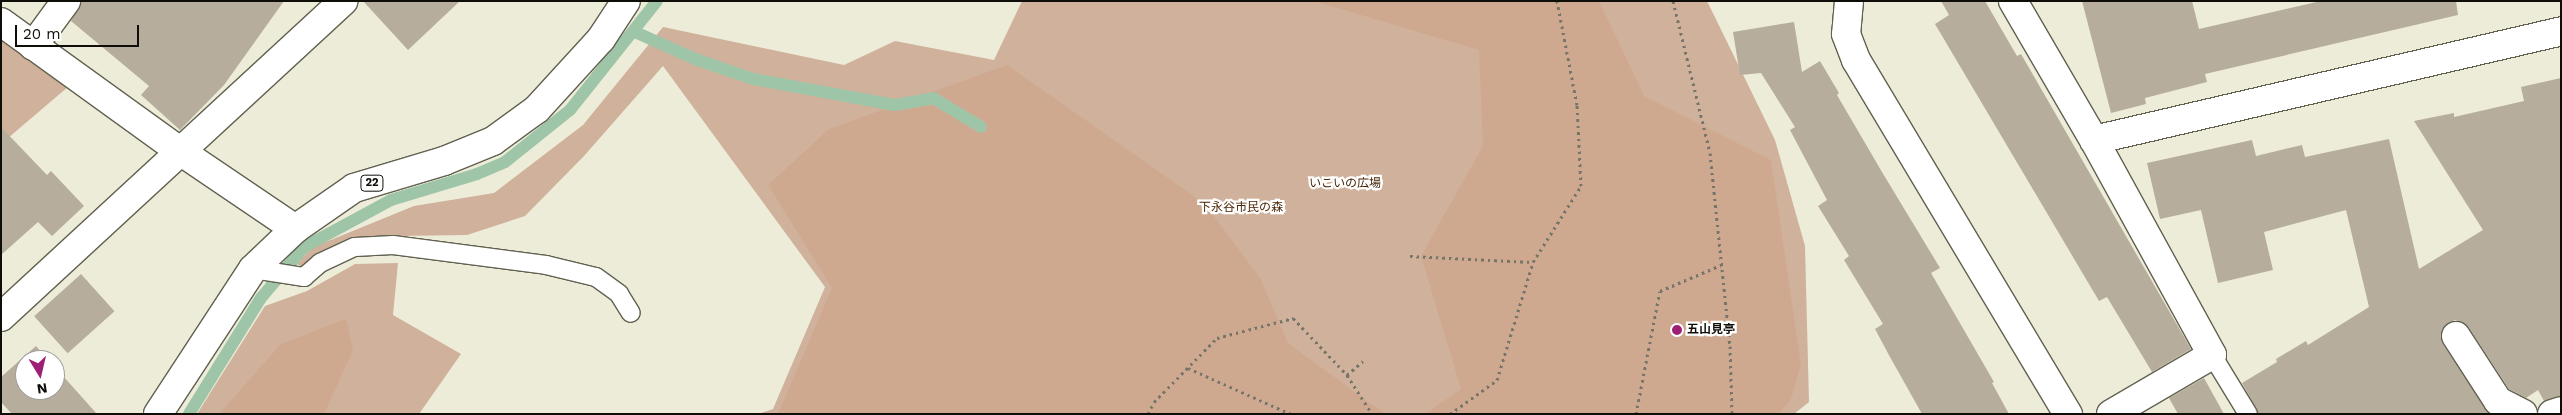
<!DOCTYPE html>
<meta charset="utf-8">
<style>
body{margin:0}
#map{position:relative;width:2562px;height:415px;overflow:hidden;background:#edecd8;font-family:"Work Sans","Noto Sans JP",sans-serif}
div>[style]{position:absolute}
.green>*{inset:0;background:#d0b19b}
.forest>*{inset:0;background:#cfa98f}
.stream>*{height:12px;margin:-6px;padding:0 6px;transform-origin:6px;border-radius:6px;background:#9fc5a8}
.building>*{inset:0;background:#b7ad9d;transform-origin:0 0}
.path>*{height:3px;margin-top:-1.5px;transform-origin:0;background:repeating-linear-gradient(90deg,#767569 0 2.5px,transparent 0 6.5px)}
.roads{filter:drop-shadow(1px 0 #626150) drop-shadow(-1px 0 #626150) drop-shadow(0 1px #626150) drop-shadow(0 -1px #626150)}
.service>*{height:18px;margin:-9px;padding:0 9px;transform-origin:9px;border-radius:9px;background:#fff}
.minor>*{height:28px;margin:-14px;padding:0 14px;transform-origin:14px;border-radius:14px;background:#fff}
.primary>*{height:28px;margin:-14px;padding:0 14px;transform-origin:14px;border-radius:14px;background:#fff}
.dots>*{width:14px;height:14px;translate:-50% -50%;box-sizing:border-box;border:2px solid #fff;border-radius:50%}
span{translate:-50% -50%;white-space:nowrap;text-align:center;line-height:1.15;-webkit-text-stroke:4.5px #fff;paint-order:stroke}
.shield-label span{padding:1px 4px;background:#fff;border:1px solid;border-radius:4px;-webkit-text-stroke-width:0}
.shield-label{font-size:11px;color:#0e0d07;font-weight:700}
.park-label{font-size:12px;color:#4a2605}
.poi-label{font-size:12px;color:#0e0d07;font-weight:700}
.left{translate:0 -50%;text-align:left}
.frame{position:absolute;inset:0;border:2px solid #0e0d07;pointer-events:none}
.north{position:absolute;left:15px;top:350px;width:50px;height:50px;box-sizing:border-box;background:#fff;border:1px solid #9f9e9c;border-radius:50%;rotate:171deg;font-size:14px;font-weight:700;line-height:20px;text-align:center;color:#0e0d07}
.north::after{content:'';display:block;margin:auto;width:18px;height:22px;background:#9e2074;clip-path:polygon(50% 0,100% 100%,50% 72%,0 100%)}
.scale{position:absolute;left:15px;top:25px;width:124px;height:22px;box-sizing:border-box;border:2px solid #0e0d07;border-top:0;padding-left:6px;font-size:15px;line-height:18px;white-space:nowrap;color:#0e0d07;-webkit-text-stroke:4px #fff;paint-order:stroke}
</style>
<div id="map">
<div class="green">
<div style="clip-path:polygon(1022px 1px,1707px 1px,1775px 140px,1805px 246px,1809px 402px,1794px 414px,758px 414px,773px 409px,825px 287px,663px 66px,584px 156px,525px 216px,467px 235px,398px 236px,344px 244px,303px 268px,297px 264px,311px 248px,414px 206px,494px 193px,583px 125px,663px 27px,844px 65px,895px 41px,994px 60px)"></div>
<div style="clip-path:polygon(1px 38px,69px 86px,1px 144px)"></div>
<div style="clip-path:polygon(398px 263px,393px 315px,461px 354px,419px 414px,197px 414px,265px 306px,307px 291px,355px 264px)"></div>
</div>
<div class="forest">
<div style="clip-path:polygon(1314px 1px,1599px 1px,1644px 96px,1771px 160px,1801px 365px,1791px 399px,1779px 414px,1425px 414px,1461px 389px,1421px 256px,1483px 146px,1479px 50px)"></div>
<div style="clip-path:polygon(1007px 65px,1205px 204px,1260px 278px,1288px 343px,1385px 414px,778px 414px,832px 288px,768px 185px,829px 129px)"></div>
<div style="clip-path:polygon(346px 319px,353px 350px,324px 414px,219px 414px,281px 344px)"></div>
</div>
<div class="stream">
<div style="left:635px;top:32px;width:66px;rotate:24.2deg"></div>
<div style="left:695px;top:59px;width:61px;rotate:19deg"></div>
<div style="left:753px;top:79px;width:144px;rotate:10.4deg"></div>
<div style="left:895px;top:105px;width:39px;rotate:-10deg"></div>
<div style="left:933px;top:98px;width:56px;rotate:31.1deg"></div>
<div style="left:189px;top:414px;width:137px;rotate:-58.2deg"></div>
<div style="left:261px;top:298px;width:67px;rotate:-49.9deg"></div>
<div style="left:304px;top:247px;width:99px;rotate:-28.4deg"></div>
<div style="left:391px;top:200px;width:90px;rotate:-16.8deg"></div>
<div style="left:477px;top:174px;width:30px;rotate:-23deg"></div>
<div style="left:505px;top:162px;width:83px;rotate:-38.7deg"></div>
<div style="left:570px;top:110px;width:139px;rotate:-51.4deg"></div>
</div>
<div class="building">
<div style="clip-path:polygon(81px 1px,284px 1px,224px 85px,180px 130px,141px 95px,149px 86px,71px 21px)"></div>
<div style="clip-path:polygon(363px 1px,460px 1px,408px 50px)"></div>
<div style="clip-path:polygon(1941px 1px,1985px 1px,2017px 56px,2021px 54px,2191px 349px,2152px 372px,2107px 297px,2099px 301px,1935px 24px,1949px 15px)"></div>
<div style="clip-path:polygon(2082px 1px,2192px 1px,2199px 29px,2321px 1px,2456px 1px,2458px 15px,2205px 74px,2207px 82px,2145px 98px,2146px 104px,2111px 113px)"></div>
<div style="clip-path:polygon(1794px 22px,1802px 72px,1820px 61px,1839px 93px,1837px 95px,1882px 172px,1940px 268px,1931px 273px,1994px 382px,1992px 383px,2009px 414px,1922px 414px,1890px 357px,1875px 329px,1883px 324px,1844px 260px,1849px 256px,1818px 206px,1827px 200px,1790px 130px,1795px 127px,1761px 73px,1740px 75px,1733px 32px)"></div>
<div style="clip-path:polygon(2561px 78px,2561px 396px,2544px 401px,2538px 390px,2526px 398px,2509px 389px,2469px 328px,2455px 320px,2442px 329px,2443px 344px,2489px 414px,2259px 414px,2242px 383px,2277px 362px,2276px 359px,2306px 341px,2308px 345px,2369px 307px,2346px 210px,2264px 232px,2273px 270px,2218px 283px,2201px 210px,2160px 219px,2147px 163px,2252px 140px,2256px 156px,2302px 145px,2305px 157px,2389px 139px,2419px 269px,2483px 230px,2414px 121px,2454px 113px,2454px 117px,2524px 101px,2521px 87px)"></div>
<div style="clip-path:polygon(1px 127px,47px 175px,51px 171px,84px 206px,52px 236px,38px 222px,1px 255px)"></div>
<div style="left:81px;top:274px;width:50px;height:63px;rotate:48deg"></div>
<div style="clip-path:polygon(36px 346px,48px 360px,25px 360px,25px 390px,55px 390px,55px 367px,97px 414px,12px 414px,1px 402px,1px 377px)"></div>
<div style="clip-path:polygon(2204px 378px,2224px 414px,2178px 414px,2169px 398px)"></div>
</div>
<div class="path">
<div style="left:1673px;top:1px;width:156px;rotate:76.3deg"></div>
<div style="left:1710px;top:153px;width:194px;rotate:84.1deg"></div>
<div style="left:1730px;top:346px;width:68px;rotate:88.3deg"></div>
<div style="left:1410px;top:256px;width:123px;rotate:2.8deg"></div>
<div style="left:1188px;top:368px;width:113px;rotate:24.1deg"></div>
<div style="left:1347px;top:375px;width:21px;rotate:-41deg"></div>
<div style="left:1148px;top:414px;width:13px;rotate:-63deg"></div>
<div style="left:1154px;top:402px;width:90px;rotate:-45.5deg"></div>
<div style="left:1217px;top:338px;width:79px;rotate:-14.7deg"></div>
<div style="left:1293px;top:318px;width:79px;rotate:46.5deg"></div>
<div style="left:1347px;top:375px;width:46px;rotate:57.3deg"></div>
<div style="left:1450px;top:414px;width:58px;rotate:-35.9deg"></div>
<div style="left:1497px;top:380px;width:123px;rotate:-73deg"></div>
<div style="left:1533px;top:262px;width:90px;rotate:-57.7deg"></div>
<div style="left:1581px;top:186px;width:81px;rotate:-92.8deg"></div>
<div style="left:1577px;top:105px;width:106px;rotate:-100.9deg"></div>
<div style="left:1636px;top:414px;width:125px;rotate:-79deg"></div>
<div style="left:1660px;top:291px;width:66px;rotate:-23.1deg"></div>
</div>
<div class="roads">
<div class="service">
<div style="left:253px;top:269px;width:52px;rotate:8.9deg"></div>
<div style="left:304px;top:277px;width:21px;rotate:-41deg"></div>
<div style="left:320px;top:263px;width:38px;rotate:-25deg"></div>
<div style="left:355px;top:247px;width:38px;rotate:-3deg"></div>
<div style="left:393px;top:245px;width:154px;rotate:7.4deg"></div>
<div style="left:546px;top:265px;width:51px;rotate:13.5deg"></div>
<div style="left:596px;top:277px;width:29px;rotate:36deg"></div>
<div style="left:619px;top:294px;width:22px;rotate:58deg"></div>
<div style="left:2212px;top:355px;width:69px;rotate:58.6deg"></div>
</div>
<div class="minor">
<div style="left:1849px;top:1px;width:33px;rotate:95deg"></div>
<div style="left:1846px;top:34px;width:28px;rotate:69deg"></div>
<div style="left:1856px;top:60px;width:413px;rotate:59.1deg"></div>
<div style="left:2013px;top:1px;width:161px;rotate:59.8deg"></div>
<div style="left:2094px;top:140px;width:245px;rotate:61.2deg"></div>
<div style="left:2212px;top:355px;width:117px;rotate:149.7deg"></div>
<div style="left:1px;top:22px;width:221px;rotate:35.8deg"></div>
<div style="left:180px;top:151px;width:139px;rotate:34.1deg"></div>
<div style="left:33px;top:46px;width:56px;rotate:-53.7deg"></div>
<div style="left:2094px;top:140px;width:480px;rotate:-13.1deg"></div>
<div style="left:1px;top:317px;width:466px;rotate:-42.7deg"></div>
<div style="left:2456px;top:336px;width:77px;rotate:57.1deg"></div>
<div style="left:2498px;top:401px;width:28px;rotate:27deg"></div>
<div style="left:2552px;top:414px;width:9px;rotate:-18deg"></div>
</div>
<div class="primary">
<div style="left:158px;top:414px;width:173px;rotate:-56.8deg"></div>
<div style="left:253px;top:269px;width:58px;rotate:-43.6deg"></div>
<div style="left:295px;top:229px;width:72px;rotate:-34.8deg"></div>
<div style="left:354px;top:188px;width:94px;rotate:-16.7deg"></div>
<div style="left:444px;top:161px;width:53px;rotate:-22.2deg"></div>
<div style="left:493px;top:141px;width:54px;rotate:-36deg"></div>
<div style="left:537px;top:109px;width:95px;rotate:-47.6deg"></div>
<div style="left:601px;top:39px;width:45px;rotate:-56.7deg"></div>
</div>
</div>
<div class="dots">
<div style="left:1677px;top:330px;background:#9e2074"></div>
</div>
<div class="shield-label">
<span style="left:372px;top:183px">22</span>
</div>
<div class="park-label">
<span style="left:1345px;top:184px">いこいの広場</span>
<span style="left:1241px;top:208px">下永谷市民の森</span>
</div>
<div class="poi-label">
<span class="left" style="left:1687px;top:330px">五山見亭</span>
</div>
<div class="frame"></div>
<div class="north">N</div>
<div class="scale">20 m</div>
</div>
